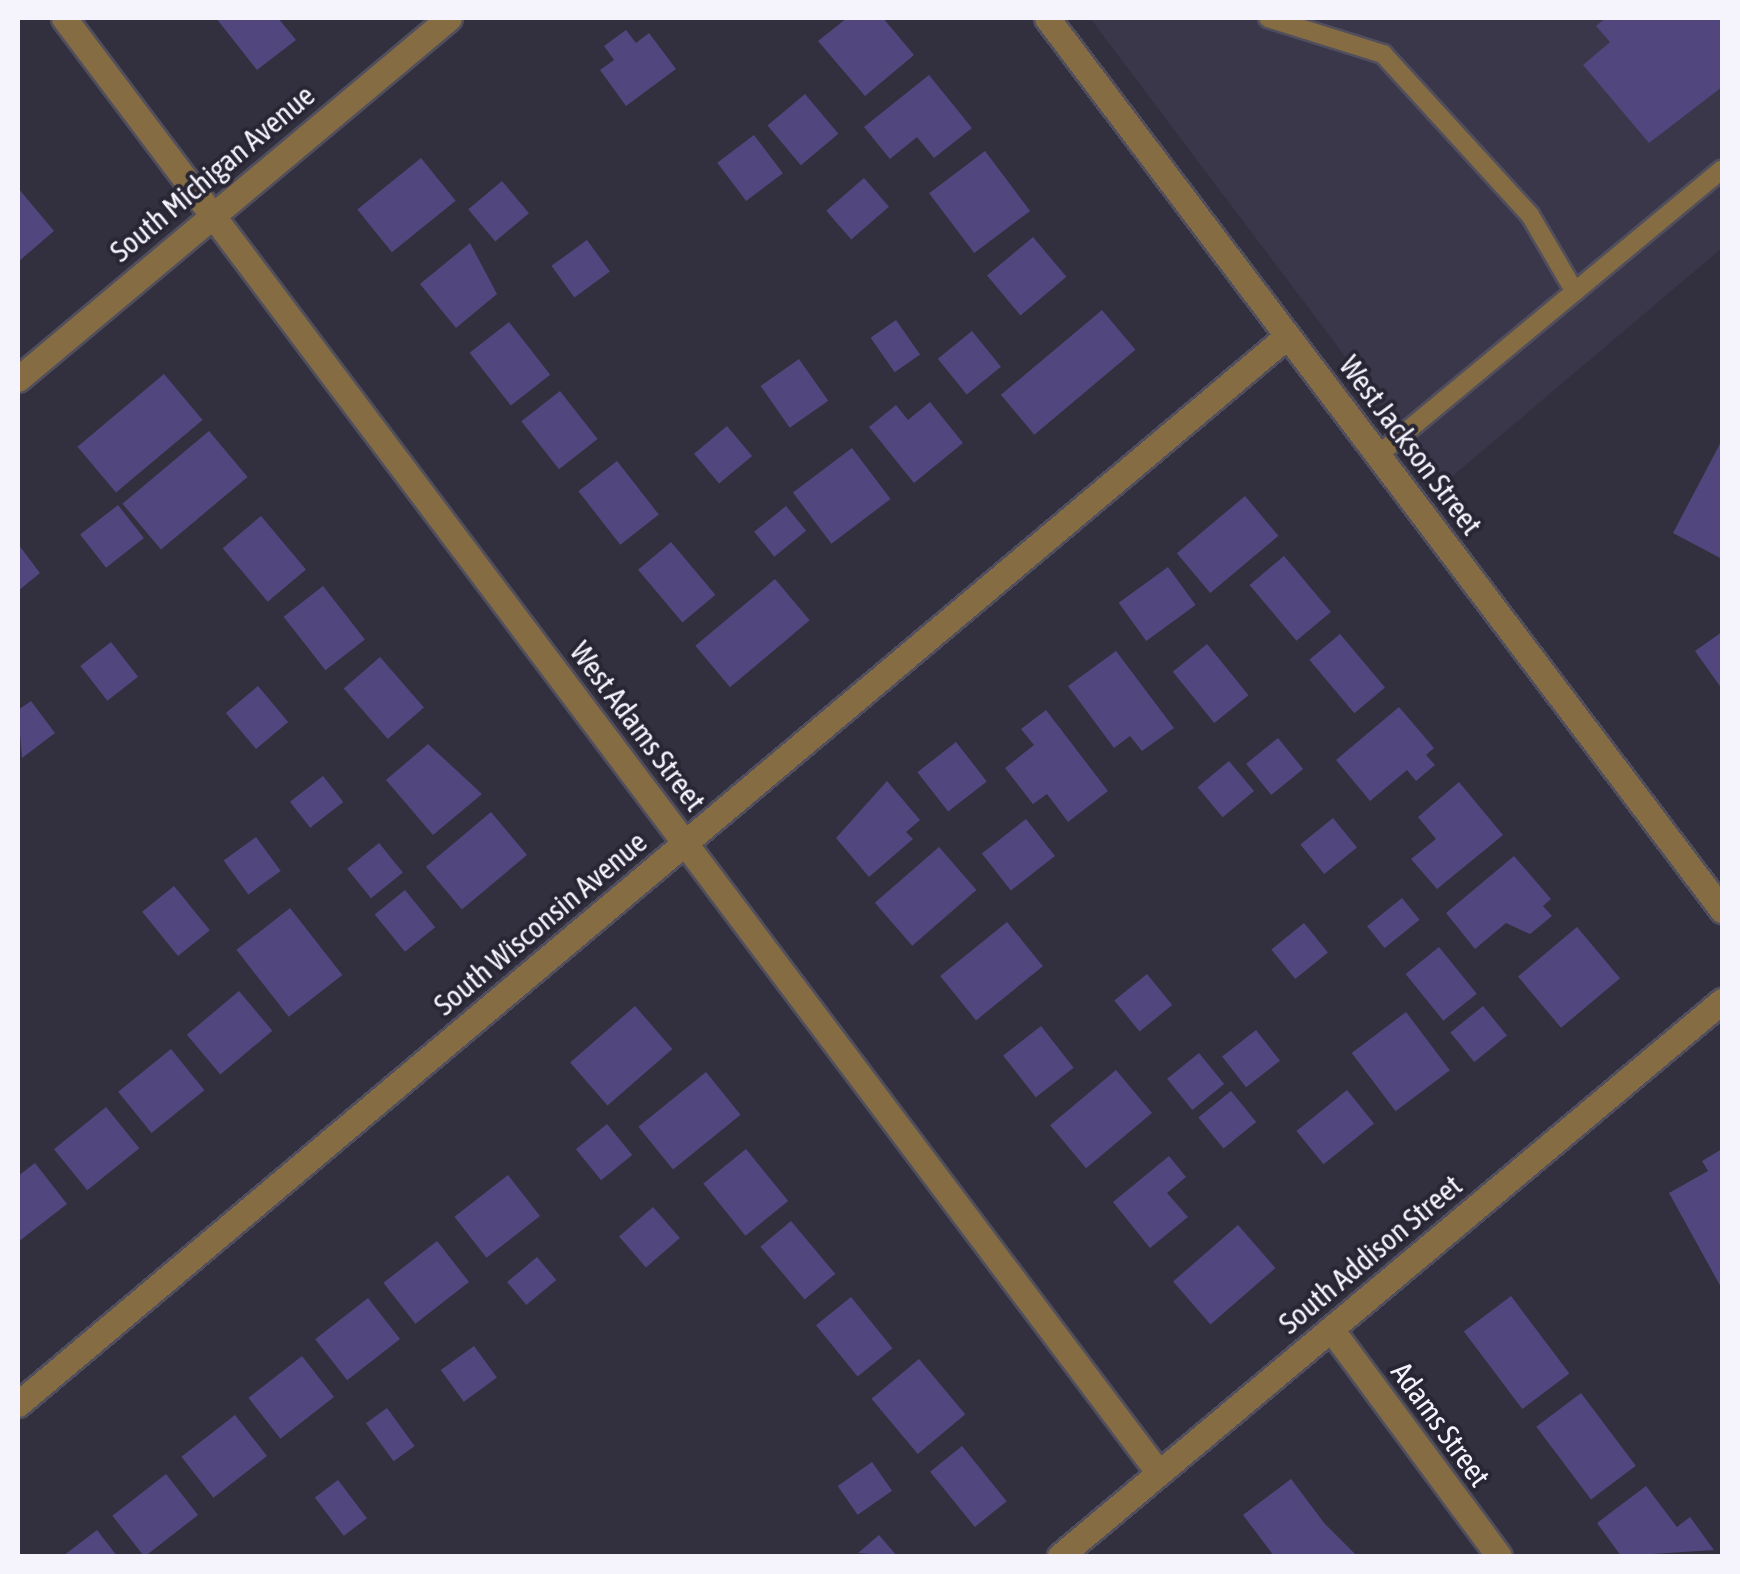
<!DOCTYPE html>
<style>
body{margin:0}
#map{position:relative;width:1740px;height:1574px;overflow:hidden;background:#32303e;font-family:"Asap Condensed",sans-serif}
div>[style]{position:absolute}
.built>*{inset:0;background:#3a374b}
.building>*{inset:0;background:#51467e;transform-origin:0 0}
.roads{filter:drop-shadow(2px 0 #514f5d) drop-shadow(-2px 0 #514f5d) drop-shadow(0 2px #514f5d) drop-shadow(0 -2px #514f5d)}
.lane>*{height:18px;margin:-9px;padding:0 9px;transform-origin:9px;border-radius:9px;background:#866c42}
.street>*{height:25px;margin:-12.5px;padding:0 12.5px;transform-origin:12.5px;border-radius:12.5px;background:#866c42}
span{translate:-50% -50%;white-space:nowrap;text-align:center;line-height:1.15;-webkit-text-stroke:8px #282634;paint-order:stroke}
.street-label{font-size:30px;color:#f5f4fd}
.frame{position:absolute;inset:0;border:20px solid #f5f4fd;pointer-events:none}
</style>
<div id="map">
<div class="built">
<div style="clip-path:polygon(1090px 18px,1722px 18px,1722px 248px,1442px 485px)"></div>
</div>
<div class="building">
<div style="clip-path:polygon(216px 18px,278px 18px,296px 40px,257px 70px)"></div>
<div style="clip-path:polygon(847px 18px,883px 18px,914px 55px,865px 96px,818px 41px)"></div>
<div style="clip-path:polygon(1606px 18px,1722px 18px,1722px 87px,1649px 143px,1583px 65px,1610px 42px,1596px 26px)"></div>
<div style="clip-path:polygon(626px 30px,636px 43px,649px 33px,676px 69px,626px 106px,600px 70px,614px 60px,604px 46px)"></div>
<div style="clip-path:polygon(929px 75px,972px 128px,934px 158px,917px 137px,890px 159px,864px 127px)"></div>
<div style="left:805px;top:94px;width:52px;height:49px;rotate:50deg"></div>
<div style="left:754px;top:135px;width:48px;height:46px;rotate:53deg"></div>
<div style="left:985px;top:151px;width:75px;height:70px;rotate:53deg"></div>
<div style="left:421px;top:158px;width:55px;height:82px;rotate:51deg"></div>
<div style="left:864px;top:178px;width:38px;height:50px;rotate:49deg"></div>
<div style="left:502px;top:181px;width:42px;height:44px;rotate:50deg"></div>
<div style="clip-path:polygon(18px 188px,54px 231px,18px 262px)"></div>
<div style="left:1033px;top:237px;width:52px;height:60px;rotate:50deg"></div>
<div style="left:587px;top:240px;width:39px;height:44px;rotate:54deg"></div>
<div style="clip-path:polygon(470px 243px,497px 294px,456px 328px,420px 284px)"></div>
<div style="left:1102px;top:310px;width:52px;height:132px;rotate:50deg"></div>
<div style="left:896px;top:320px;width:42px;height:31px;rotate:55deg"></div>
<div style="left:509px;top:322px;width:67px;height:50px;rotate:52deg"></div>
<div style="left:972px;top:331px;width:46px;height:44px;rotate:51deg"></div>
<div style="left:799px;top:359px;width:51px;height:47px;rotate:55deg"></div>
<div style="left:164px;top:374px;width:60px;height:113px;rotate:50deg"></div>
<div style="left:560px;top:391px;width:61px;height:49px;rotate:52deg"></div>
<div style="clip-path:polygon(930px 402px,963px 443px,914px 483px,869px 427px,896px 405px,908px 420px)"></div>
<div style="left:727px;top:426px;width:39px;height:43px;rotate:50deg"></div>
<div style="left:209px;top:431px;width:60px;height:113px;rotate:50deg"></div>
<div style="clip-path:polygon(1722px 440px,1722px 559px,1673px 533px)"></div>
<div style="left:852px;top:448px;width:64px;height:74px;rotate:53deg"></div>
<div style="left:617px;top:461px;width:68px;height:49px;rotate:52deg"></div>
<div style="left:1245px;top:496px;width:52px;height:89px;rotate:50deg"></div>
<div style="left:118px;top:505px;width:42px;height:48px;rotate:52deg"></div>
<div style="left:786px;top:506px;width:32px;height:41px;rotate:51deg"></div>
<div style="left:261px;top:516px;width:70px;height:50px;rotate:50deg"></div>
<div style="left:671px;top:542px;width:69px;height:43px;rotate:50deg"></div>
<div style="clip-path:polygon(18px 544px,40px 573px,18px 591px)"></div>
<div style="left:1284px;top:556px;width:73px;height:45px;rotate:50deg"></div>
<div style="left:1168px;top:567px;width:47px;height:61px;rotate:54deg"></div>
<div style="left:775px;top:579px;width:54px;height:104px;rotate:50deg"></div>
<div style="left:323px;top:586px;width:68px;height:50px;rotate:52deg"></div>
<div style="clip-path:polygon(1722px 632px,1722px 689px,1695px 651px)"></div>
<div style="left:1340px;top:634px;width:70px;height:40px;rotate:50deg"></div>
<div style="left:111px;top:642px;width:44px;height:39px;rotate:52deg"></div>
<div style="left:1207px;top:644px;width:66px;height:44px;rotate:51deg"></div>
<div style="clip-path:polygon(1116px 651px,1174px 728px,1142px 751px,1130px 736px,1114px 748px,1068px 686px)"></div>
<div style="left:380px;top:657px;width:67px;height:48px;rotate:49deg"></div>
<div style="left:258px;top:686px;width:47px;height:42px;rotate:50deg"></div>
<div style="clip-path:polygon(31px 701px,55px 733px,22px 758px,18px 710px)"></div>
<div style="clip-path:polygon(1399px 707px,1434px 748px,1426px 755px,1435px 765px,1416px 781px,1407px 770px,1370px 801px,1336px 760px)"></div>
<div style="clip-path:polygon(1046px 710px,1108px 791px,1068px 822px,1047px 794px,1033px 804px,1005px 768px,1034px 745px,1021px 729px)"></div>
<div style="left:1278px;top:738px;width:40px;height:41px;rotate:51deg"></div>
<div style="left:956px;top:742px;width:50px;height:49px;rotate:52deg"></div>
<div style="clip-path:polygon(428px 744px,482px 794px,433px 835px,386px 780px)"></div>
<div style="left:1229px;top:761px;width:39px;height:41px;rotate:50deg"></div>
<div style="left:323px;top:776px;width:33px;height:42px;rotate:52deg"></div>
<div style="clip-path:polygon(887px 781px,920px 820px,906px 832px,913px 839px,869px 877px,836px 838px)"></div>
<div style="clip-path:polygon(1459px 782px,1503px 835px,1437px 889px,1411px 859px,1436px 839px,1418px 817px)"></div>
<div style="left:491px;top:812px;width:56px;height:85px;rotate:50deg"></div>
<div style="left:1333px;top:818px;width:38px;height:42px;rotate:51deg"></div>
<div style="left:1026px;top:819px;width:47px;height:56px;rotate:52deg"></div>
<div style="left:256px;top:837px;width:42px;height:40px;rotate:54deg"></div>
<div style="left:379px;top:843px;width:38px;height:41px;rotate:51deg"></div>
<div style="left:939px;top:847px;width:57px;height:85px;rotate:49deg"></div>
<div style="clip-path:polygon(1514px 856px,1551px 899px,1543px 906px,1552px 916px,1530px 934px,1506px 923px,1475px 949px,1446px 913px)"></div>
<div style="left:174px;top:886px;width:57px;height:41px;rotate:51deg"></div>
<div style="left:405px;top:890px;width:48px;height:39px;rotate:51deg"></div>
<div style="left:1402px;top:898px;width:28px;height:45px;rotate:51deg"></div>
<div style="left:290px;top:908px;width:85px;height:68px;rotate:52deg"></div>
<div style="left:1007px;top:922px;width:57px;height:86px;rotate:51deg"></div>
<div style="left:1304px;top:923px;width:38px;height:42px;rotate:51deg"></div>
<div style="left:1577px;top:927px;width:67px;height:77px;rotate:50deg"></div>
<div style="left:1439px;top:947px;width:60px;height:43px;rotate:51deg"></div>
<div style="left:1147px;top:974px;width:40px;height:42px;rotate:51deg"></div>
<div style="left:239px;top:991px;width:52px;height:68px;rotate:50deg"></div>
<div style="left:635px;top:1006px;width:57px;height:86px;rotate:49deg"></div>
<div style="left:1483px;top:1006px;width:38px;height:42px;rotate:51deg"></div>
<div style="left:1406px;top:1012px;width:73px;height:68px;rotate:53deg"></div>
<div style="left:1041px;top:1026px;width:53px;height:48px;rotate:52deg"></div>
<div style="left:1256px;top:1030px;width:39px;height:43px;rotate:52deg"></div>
<div style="left:171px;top:1049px;width:53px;height:68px;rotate:51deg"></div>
<div style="left:1199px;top:1053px;width:40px;height:41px;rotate:51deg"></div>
<div style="left:1116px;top:1070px;width:56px;height:86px;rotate:50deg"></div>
<div style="left:706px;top:1072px;width:55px;height:87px;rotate:51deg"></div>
<div style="left:1347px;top:1090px;width:43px;height:65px;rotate:51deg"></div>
<div style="left:1231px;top:1091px;width:40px;height:42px;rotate:51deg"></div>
<div style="left:106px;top:1107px;width:53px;height:67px;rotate:51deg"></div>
<div style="left:607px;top:1124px;width:40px;height:40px;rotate:51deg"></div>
<div style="left:746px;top:1149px;width:67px;height:55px;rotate:51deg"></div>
<div style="clip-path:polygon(1722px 1149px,1722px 1289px,1669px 1193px,1708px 1171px,1702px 1161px)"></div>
<div style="clip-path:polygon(1169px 1156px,1186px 1177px,1167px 1193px,1188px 1217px,1150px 1248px,1113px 1202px)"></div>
<div style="clip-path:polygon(35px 1163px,67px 1204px,18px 1242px,18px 1176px)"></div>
<div style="left:508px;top:1175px;width:52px;height:68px;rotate:52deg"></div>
<div style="left:653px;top:1207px;width:41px;height:45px;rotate:49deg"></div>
<div style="left:791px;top:1221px;width:69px;height:40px;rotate:50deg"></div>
<div style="left:1238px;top:1225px;width:57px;height:86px;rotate:49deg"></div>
<div style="left:437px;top:1241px;width:52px;height:68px;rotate:52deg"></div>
<div style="left:537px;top:1257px;width:30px;height:39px;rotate:50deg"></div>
<div style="left:1511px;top:1296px;width:97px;height:59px;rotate:53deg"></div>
<div style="left:851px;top:1297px;width:66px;height:45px;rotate:51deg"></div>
<div style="left:368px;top:1298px;width:52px;height:67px;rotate:52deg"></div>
<div style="left:474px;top:1346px;width:39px;height:41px;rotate:54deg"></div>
<div style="left:302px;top:1356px;width:52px;height:68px;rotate:52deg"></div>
<div style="left:919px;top:1359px;width:72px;height:62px;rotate:50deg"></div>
<div style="left:1581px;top:1393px;width:91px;height:56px;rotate:53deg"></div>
<div style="left:387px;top:1408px;width:47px;height:26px;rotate:54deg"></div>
<div style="left:235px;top:1415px;width:52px;height:68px;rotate:52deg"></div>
<div style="left:962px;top:1446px;width:71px;height:41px;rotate:51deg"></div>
<div style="left:872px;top:1462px;width:35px;height:42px;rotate:55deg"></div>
<div style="left:166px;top:1474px;width:52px;height:68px;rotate:52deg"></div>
<div style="clip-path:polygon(1291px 1479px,1325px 1524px,1355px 1554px,1274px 1556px,1243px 1515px)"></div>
<div style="left:338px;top:1480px;width:48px;height:29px;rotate:53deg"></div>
<div style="clip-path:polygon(1646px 1486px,1677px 1527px,1690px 1517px,1714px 1550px,1621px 1556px,1597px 1523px)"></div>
<div style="clip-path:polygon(97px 1530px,117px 1556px,63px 1556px)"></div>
<div style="clip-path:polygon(879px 1535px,897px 1556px,858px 1553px)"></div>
</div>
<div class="roads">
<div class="lane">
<div style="left:1268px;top:18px;width:121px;rotate:17.4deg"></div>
<div style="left:1383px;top:54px;width:218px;rotate:47.6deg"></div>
<div style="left:1530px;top:215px;width:89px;rotate:59.7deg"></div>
<div style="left:1378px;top:455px;width:447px;rotate:-39.7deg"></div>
</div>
<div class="street">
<div style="left:64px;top:18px;width:1821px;rotate:53.04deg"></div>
<div style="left:1047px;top:18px;width:1119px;rotate:52.88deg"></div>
<div style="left:18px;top:379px;width:562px;rotate:-39.95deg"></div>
<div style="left:1331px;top:1329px;width:282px;rotate:53.5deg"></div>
<div style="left:18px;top:1404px;width:1659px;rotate:-40.08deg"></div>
<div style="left:1060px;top:1556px;width:864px;rotate:-39.98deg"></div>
</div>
</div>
<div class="street-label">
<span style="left:212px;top:173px;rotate:-40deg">South Michigan Avenue</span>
<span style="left:1411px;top:445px;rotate:53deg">West Jackson Street</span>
<span style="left:638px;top:726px;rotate:53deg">West Adams Street</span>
<span style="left:540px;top:923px;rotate:-40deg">South Wisconsin Avenue</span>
<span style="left:1370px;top:1254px;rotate:-40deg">South Addison Street</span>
<span style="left:1441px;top:1424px;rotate:54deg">Adams Street</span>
</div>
<div class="frame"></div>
</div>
